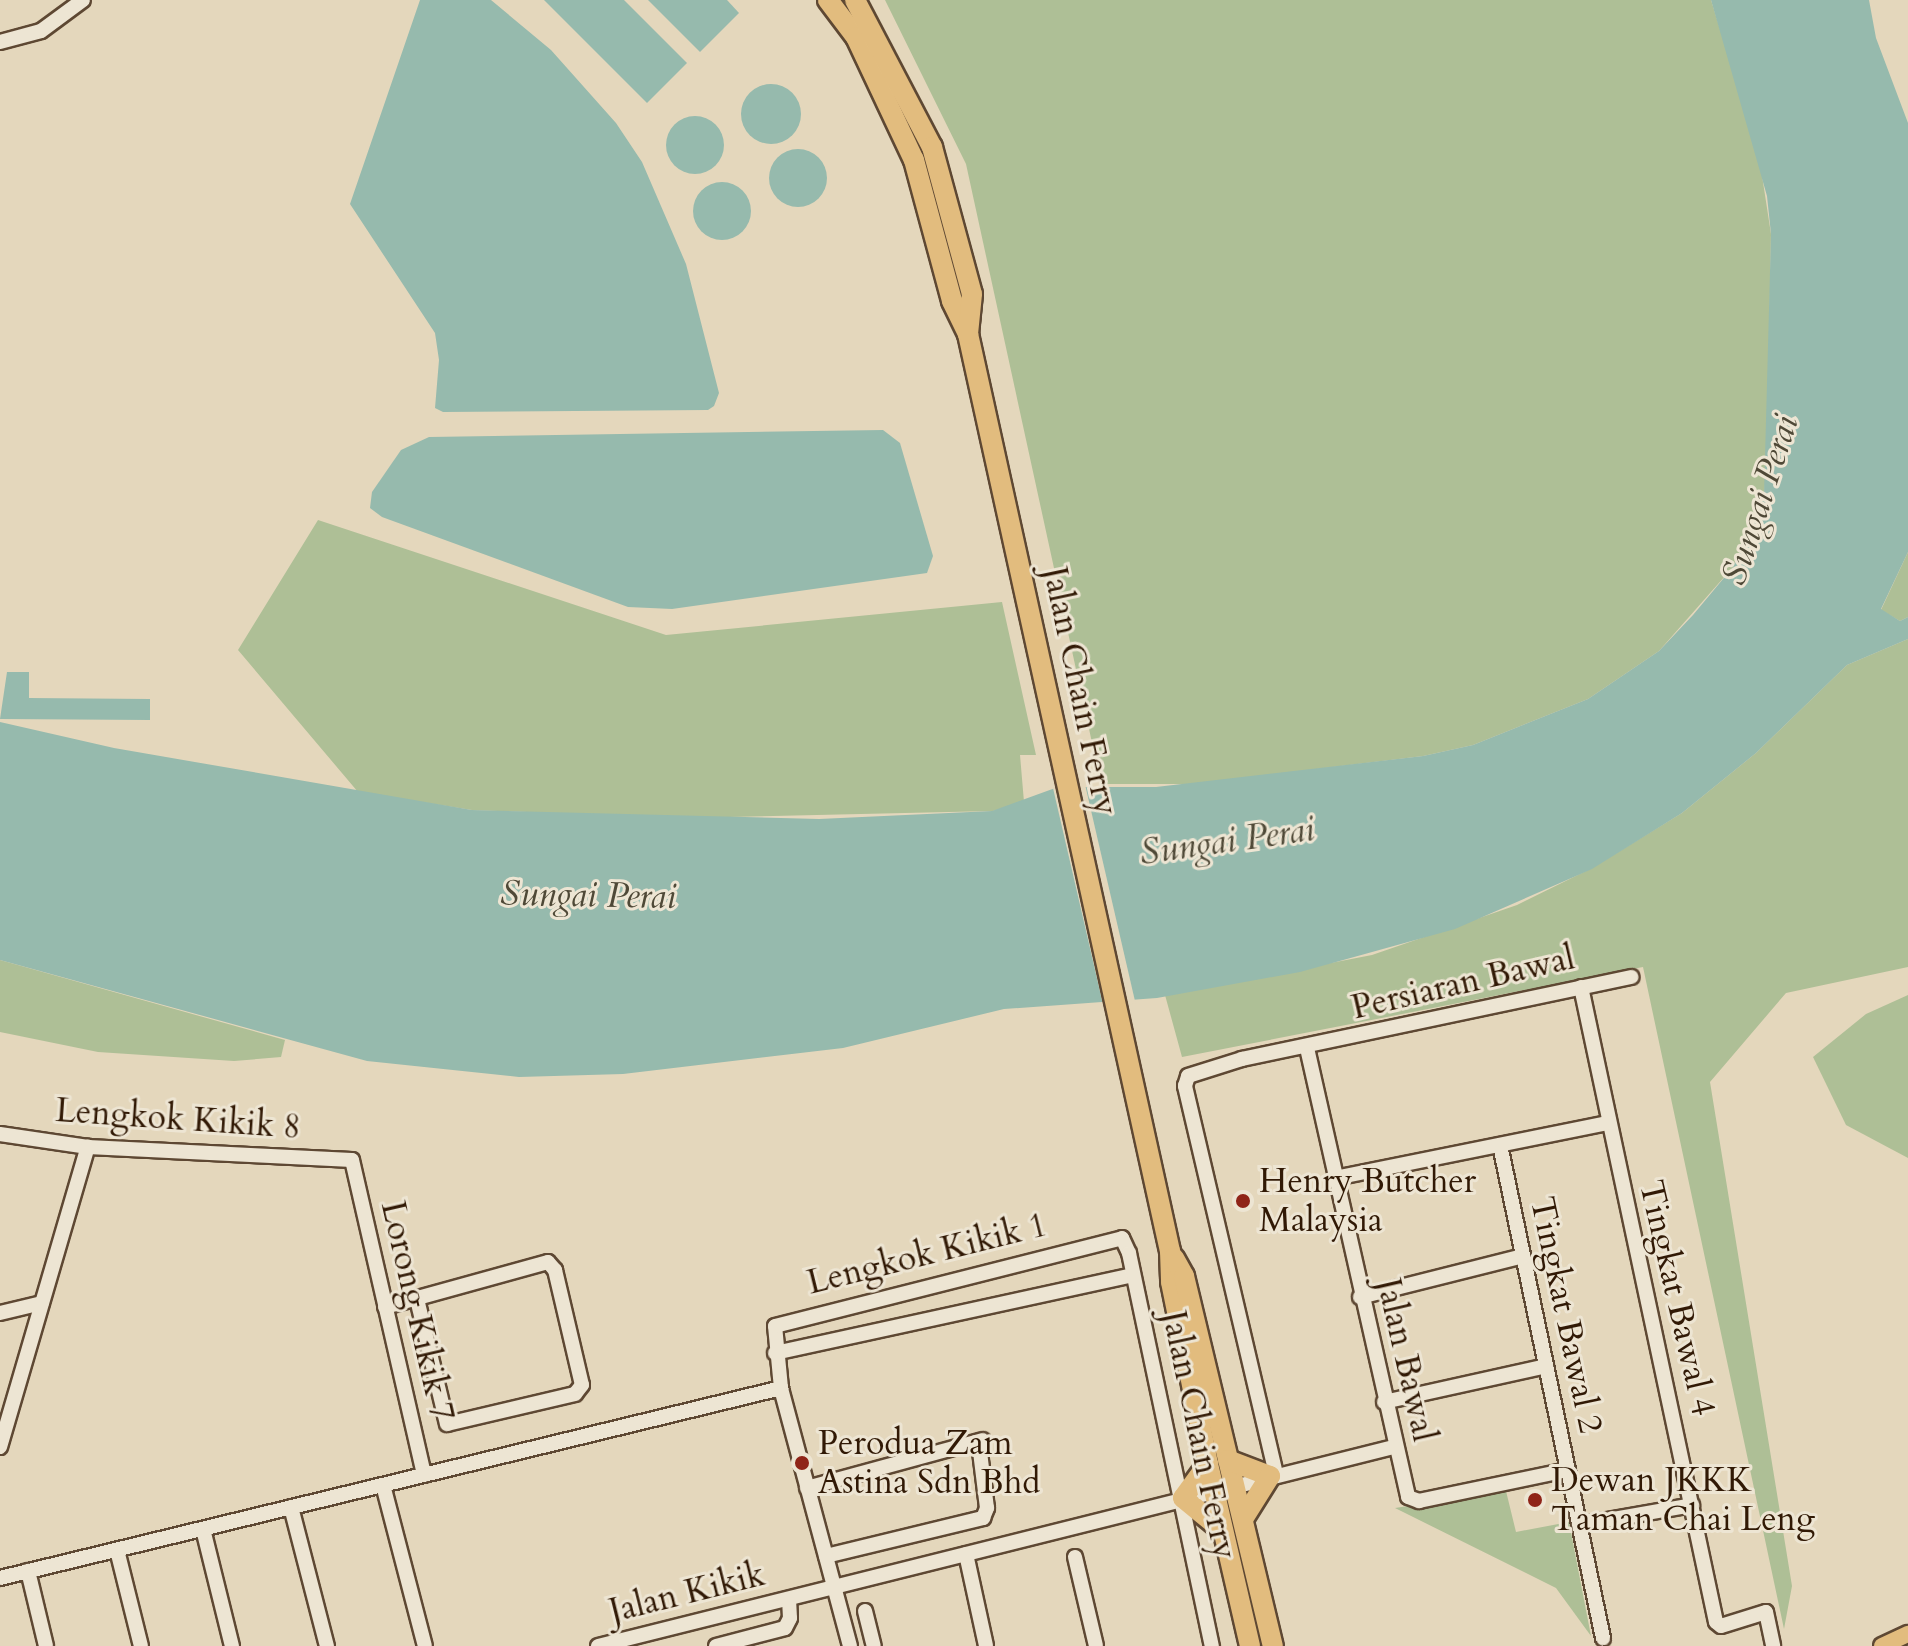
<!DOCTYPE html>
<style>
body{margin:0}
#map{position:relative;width:1908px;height:1646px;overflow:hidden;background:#e4d7bc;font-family:Cardo,serif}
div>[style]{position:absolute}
.green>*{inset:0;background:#aebf96}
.water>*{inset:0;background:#96baad}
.round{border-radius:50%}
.pier>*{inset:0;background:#e4d7bc;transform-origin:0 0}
.roads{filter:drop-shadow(2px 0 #5e4833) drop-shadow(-2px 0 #5e4833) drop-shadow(0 2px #5e4833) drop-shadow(0 -2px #5e4833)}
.minor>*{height:14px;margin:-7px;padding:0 7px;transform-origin:7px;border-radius:7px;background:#ede5d3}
.major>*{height:16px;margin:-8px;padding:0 8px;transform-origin:8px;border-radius:8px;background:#e2bc7e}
.highway>*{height:20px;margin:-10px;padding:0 10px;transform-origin:10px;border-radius:10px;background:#e2bc7e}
.dots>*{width:22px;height:22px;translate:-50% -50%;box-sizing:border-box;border:4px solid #ede5d3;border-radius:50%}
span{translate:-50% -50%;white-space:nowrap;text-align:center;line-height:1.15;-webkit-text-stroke:6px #ede5d3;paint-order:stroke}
.street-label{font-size:34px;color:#311905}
.poi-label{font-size:34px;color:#311905}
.left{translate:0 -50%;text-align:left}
.water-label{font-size:36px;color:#4f4937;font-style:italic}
</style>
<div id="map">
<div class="green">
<div style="clip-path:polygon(885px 0,1711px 0,1759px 156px,1771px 234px,1767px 463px,1764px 495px,1733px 567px,1659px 651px,1588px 699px,1473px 745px,1423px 756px,1193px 784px,1101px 784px,966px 164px)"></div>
<div style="clip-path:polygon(318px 520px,666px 635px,1002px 602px,1036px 755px,1020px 755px,1024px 802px,993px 811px,682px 818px,472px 810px,358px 792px,238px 650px)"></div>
<div style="clip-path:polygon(1908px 552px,1908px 617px,1900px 621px,1881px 610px)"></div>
<div style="clip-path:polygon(1908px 639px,1908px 967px,1786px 993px,1710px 1082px,1792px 1586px,1784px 1629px,1643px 967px,1182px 1057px,1165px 995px,1372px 955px,1517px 905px,1592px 868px,1682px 813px,1756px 753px,1847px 665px)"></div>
<div style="clip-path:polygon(0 960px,285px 1040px,281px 1057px,234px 1061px,98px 1052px,0 1032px)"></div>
<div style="clip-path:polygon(1908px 995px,1908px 1158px,1846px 1125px,1813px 1057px,1866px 1014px)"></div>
<div style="clip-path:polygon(1506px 1491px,1516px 1532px,1569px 1522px,1591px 1636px,1556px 1588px,1395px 1508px)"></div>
</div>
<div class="water">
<div style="clip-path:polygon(420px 0,491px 0,551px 50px,616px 123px,642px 162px,686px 264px,719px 393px,714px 406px,708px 410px,443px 412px,435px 408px,439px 360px,435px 333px,350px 204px)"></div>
<div style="clip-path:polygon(544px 0,624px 0,687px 63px,647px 103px)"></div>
<div style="clip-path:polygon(648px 0,727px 0,739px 13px,700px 52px)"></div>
<div style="clip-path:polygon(1711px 0,1869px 0,1876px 38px,1908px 123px,1908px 552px,1881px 609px,1900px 621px,1908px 617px,1908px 639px,1847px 665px,1756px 753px,1682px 813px,1592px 869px,1455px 929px,1300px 972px,1157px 998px,1004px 1009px,843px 1048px,623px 1074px,519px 1077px,367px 1061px,0 960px,0 722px,114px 748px,472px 810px,819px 819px,992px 811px,1058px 787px,1156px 787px,1423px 756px,1473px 745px,1588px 699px,1659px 651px,1693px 615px,1733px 567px,1764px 495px,1771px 234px,1767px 196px)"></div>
<div class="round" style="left:741px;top:84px;width:60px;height:60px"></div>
<div class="round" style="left:666px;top:116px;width:58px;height:58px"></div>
<div class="round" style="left:769px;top:149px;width:58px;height:58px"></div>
<div class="round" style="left:693px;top:182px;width:58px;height:58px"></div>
<div style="clip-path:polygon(883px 430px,900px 443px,933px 556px,927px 573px,672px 609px,628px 607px,382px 517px,370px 508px,372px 492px,401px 450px,429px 437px)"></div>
<div style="clip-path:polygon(7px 672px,29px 672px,29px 698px,150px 699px,150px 720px,0 719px)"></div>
</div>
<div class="pier">
<div style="left:1084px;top:780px;width:229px;height:32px;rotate:77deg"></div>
</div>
<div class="roads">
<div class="minor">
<div style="left:0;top:42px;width:42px;rotate:-15deg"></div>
<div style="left:41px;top:31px;width:52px;rotate:-36.4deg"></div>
<div style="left:1581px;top:987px;width:649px;rotate:78deg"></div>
<div style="left:1716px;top:1622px;width:6px;rotate:39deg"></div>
<div style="left:1721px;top:1626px;width:47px;rotate:-17.3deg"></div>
<div style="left:1766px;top:1612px;width:35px;rotate:78deg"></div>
<div style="left:1307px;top:1048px;width:460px;rotate:77.3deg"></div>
<div style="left:1408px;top:1497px;width:12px;rotate:20deg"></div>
<div style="left:1419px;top:1501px;width:152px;rotate:-11.8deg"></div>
<div style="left:0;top:1134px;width:89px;rotate:8.4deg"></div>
<div style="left:88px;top:1147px;width:264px;rotate:2.8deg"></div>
<div style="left:352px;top:1160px;width:323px;rotate:77.1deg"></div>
<div style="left:1500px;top:1145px;width:504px;rotate:78.2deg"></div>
<div style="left:1335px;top:1178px;width:278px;rotate:-11.4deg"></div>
<div style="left:1360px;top:1297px;width:168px;rotate:-14.1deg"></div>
<div style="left:385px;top:1307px;width:169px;rotate:-15.4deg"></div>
<div style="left:548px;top:1262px;width:11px;rotate:49deg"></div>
<div style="left:555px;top:1270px;width:118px;rotate:76.8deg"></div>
<div style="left:582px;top:1385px;width:11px;rotate:128deg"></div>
<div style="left:575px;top:1394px;width:131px;rotate:166.8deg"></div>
<div style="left:447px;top:1424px;width:129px;rotate:-103.5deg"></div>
<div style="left:0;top:1313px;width:43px;rotate:-13.4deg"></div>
<div style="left:775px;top:1353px;width:366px;rotate:-12.3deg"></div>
<div style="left:1384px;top:1402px;width:166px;rotate:-12.5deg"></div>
<div style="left:0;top:1447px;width:313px;rotate:-73.7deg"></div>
<div style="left:1276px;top:1474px;width:399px;rotate:-103.2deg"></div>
<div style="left:1185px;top:1086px;width:10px;rotate:-73deg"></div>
<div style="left:1188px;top:1076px;width:57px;rotate:-17.5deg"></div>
<div style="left:1242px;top:1059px;width:398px;rotate:-11.9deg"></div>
<div style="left:383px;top:1485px;width:166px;rotate:75.4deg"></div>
<div style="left:807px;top:1488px;width:182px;rotate:-15.3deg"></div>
<div style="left:291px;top:1507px;width:144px;rotate:75.5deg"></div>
<div style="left:1579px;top:1525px;width:115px;rotate:-10deg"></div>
<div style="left:203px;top:1529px;width:121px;rotate:76.1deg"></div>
<div style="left:117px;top:1550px;width:99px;rotate:76deg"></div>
<div style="left:966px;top:1554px;width:94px;rotate:77.7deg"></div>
<div style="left:826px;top:1556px;width:162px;rotate:-13.6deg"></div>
<div style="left:983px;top:1518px;width:11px;rotate:-68deg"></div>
<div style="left:987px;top:1508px;width:64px;rotate:-97.1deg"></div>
<div style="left:1075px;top:1557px;width:91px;rotate:76.7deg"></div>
<div style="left:28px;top:1571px;width:77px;rotate:76.5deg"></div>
<div style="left:0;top:1578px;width:804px;rotate:-13.67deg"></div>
<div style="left:865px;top:1611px;width:36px;rotate:76deg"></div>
<div style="left:598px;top:1646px;width:820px;rotate:-14.04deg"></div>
<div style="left:716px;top:1646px;width:71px;rotate:-14.6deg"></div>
<div style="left:785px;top:1628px;width:11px;rotate:-63deg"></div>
<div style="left:790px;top:1618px;width:19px;rotate:-93deg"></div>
<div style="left:850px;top:1646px;width:267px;rotate:-105deg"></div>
<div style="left:781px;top:1388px;width:62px;rotate:-95.5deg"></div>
<div style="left:775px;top:1326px;width:358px;rotate:-14.2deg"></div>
<div style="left:1122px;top:1238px;width:17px;rotate:65deg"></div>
<div style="left:1129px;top:1253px;width:402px;rotate:78.1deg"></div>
</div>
<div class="major">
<div style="left:1882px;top:1646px;width:29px;rotate:-25deg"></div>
</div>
<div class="highway">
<div style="left:828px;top:0;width:46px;rotate:52.9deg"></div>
<div style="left:856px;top:37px;width:136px;rotate:64.8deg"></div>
<div style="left:914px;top:160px;width:146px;rotate:74.9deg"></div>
<div style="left:952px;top:301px;width:37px;rotate:64deg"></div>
<div style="left:968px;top:334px;width:939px;rotate:77.58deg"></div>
<div style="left:1170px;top:1251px;width:31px;rotate:88deg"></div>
<div style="left:1171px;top:1282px;width:186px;rotate:78.5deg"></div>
<div style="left:1208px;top:1464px;width:187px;rotate:77deg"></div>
<div style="left:855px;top:0;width:166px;rotate:62.4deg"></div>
<div style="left:932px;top:147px;width:152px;rotate:74.8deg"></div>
<div style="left:972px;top:294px;width:40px;rotate:95.7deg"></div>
<div style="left:1174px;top:1258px;width:21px;rotate:61deg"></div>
<div style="left:1184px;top:1276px;width:381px;rotate:76.5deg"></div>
<div style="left:1228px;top:1460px;width:45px;rotate:20.9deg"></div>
<div style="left:1270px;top:1476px;width:51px;rotate:122.1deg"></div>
<div style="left:1208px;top:1464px;width:42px;rotate:126.3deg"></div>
<div style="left:1183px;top:1498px;width:52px;rotate:39.5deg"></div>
</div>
</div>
<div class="dots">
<div style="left:1243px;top:1201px;background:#8f2418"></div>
<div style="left:802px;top:1463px;background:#8f2418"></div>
<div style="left:1535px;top:1500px;background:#8f2418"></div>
</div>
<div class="street-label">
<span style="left:1080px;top:691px;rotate:78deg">Jalan Chain Ferry</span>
<span style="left:1463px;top:983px;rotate:-13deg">Persiaran Bawal</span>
<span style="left:178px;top:1119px;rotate:4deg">Lengkok Kikik 8</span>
<span style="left:927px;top:1254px;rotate:-14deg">Lengkok Kikik 1</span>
<span style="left:1677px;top:1298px;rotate:77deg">Tingkat Bawal 4</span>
<span style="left:417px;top:1311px;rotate:77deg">Lorong Kikik 7</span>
<span style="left:1566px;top:1315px;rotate:78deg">Tingkat Bawal 2</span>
<span style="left:1406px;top:1360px;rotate:77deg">Jalan Bawal</span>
<span style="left:1199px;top:1435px;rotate:78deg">Jalan Chain Ferry</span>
<span style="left:687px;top:1593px;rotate:-14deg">Jalan Kikik</span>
</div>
<div class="poi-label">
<span class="left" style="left:1259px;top:1201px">Henry Butcher<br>Malaysia</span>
<span class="left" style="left:818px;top:1463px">Perodua Zam<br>Astina Sdn Bhd</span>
<span class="left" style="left:1551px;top:1500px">Dewan JKKK<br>Taman Chai Leng</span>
</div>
<div class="water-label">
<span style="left:1760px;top:500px;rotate:-72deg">Sungai Perai</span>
<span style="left:1227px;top:841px;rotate:-8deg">Sungai Perai</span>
<span style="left:588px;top:895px;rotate:1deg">Sungai Perai</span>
</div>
</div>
